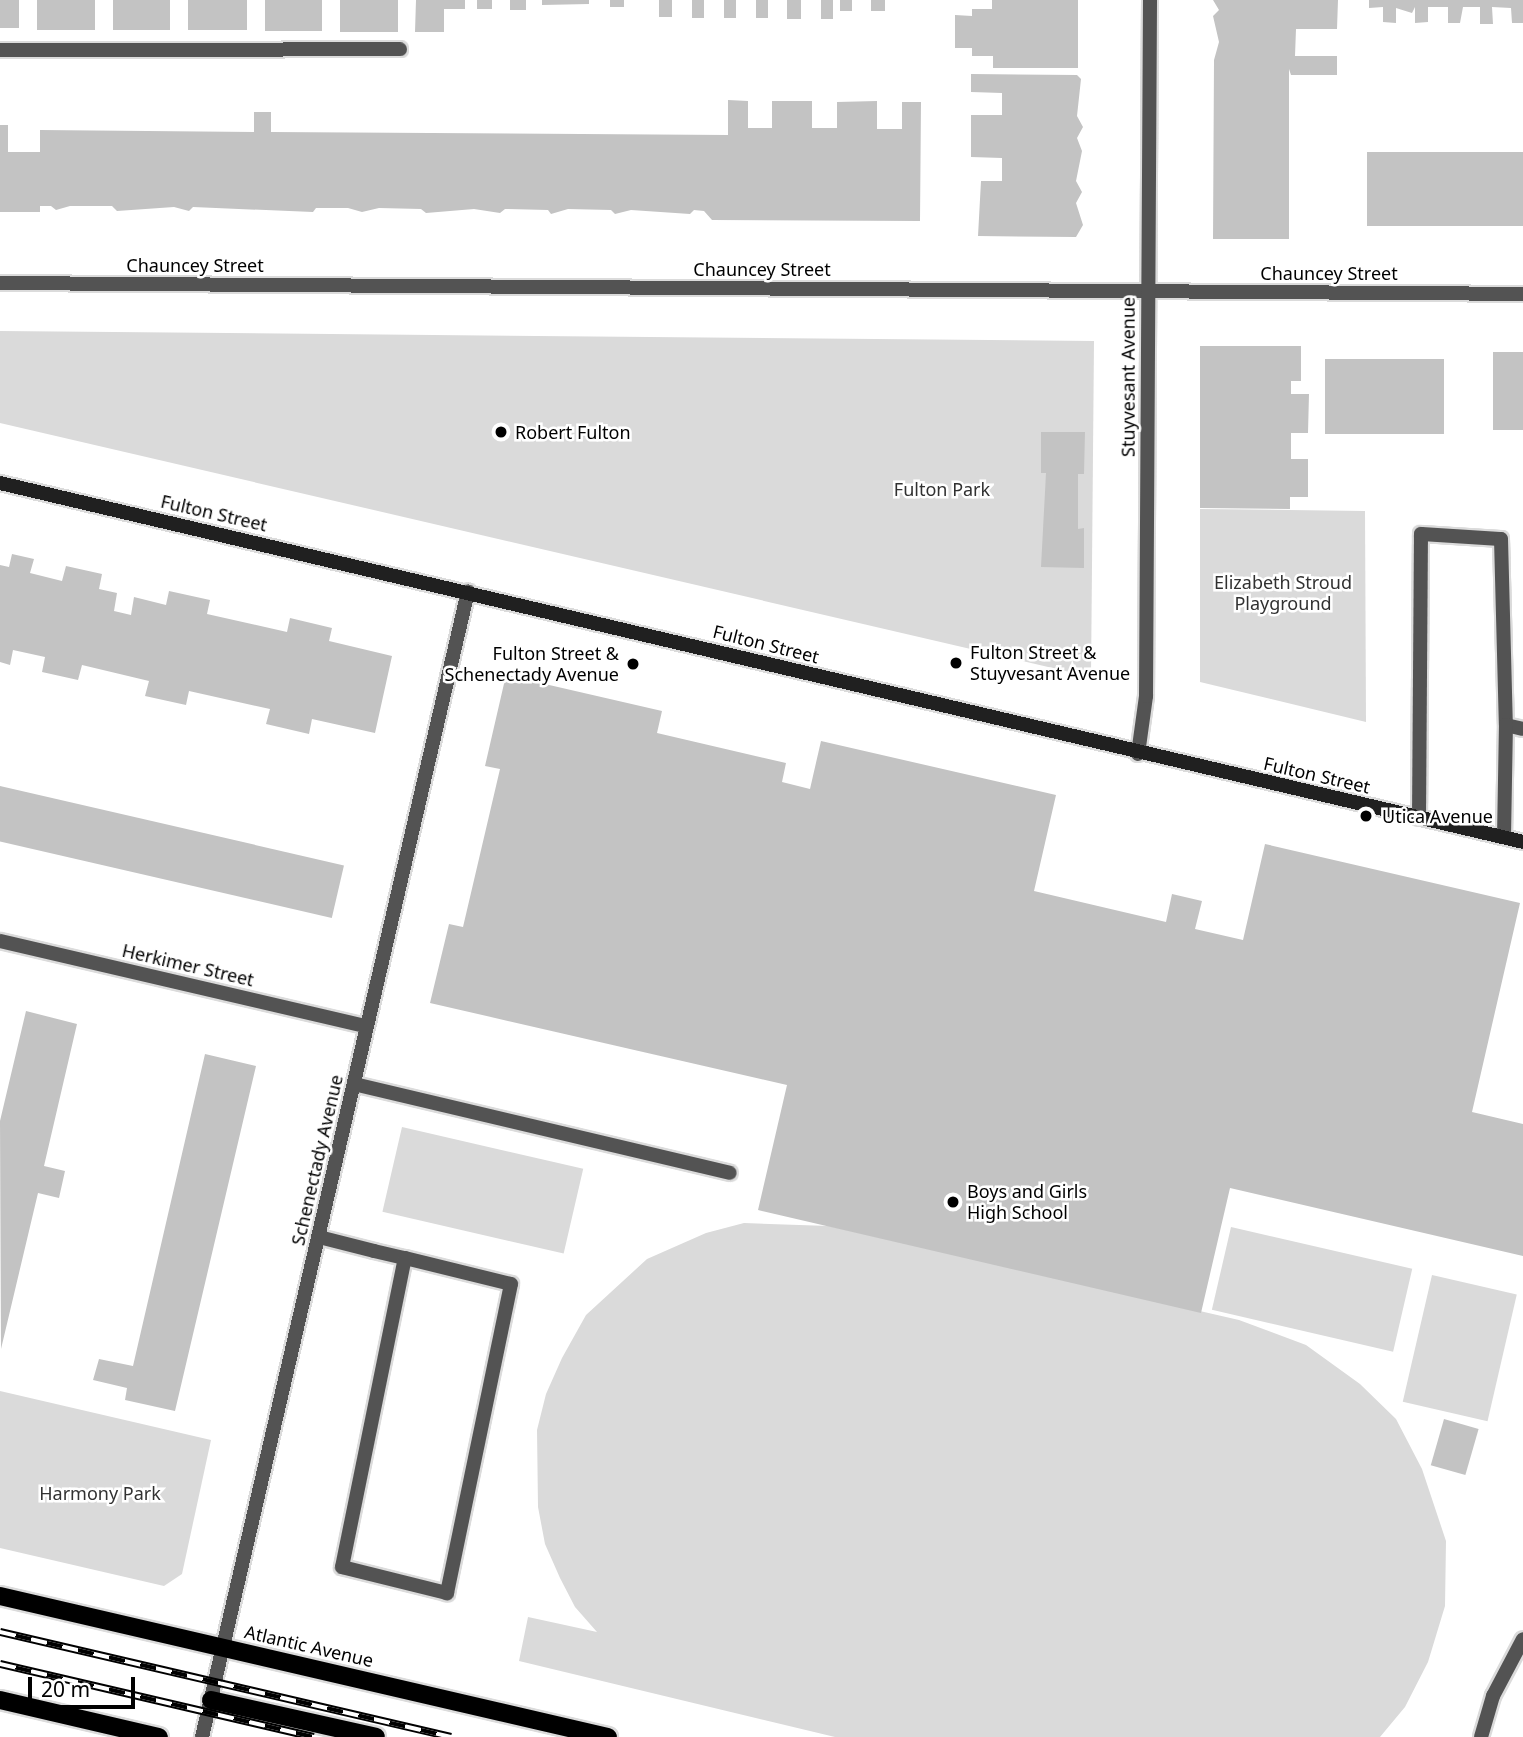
<!DOCTYPE html>
<style>
body{margin:0}
#map{position:relative;width:1523px;height:1737px;overflow:hidden;background:#fff;font-family:"Noto Sans",sans-serif}
div>[style]{position:absolute}
.green>*{inset:0;background:#dadada;transform-origin:0 0}
.building>*{inset:0;background:#c3c3c3;transform-origin:0 0}
.roads{filter:drop-shadow(2px 0 #dbdbdb) drop-shadow(-2px 0 #dbdbdb) drop-shadow(0 2px #dbdbdb) drop-shadow(0 -2px #dbdbdb)}
.service>*{height:14px;margin:-7px;padding:0 7px;transform-origin:7px;border-radius:7px;background:#535353}
.minor>*{height:14px;margin:-7px;padding:0 7px;transform-origin:7px;border-radius:7px;background:#535353}
.secondary>*{height:14px;margin:-7px;padding:0 7px;transform-origin:7px;border-radius:7px;background:#202020}
.primary>*{height:18px;margin:-9px;padding:0 9px;transform-origin:9px;border-radius:9px;background:#000}
.rail>*{height:8px;margin-top:-4px;transform-origin:0;background:repeating-linear-gradient(90deg,#fff 0 16px,#000 0 32px);box-sizing:border-box;border-block:2px solid #000}
.dots>*{width:19px;height:19px;translate:-50% -50%;box-sizing:border-box;border:4px solid #fff;border-radius:50%}
span{translate:-50% -50%;white-space:nowrap;text-align:center;line-height:1.15;-webkit-text-stroke:5px #fff;paint-order:stroke}
.street-label{font-size:18px;color:#000}
.poi-label{font-size:18px;color:#000}
.left{translate:0 -50%;text-align:left}
.right{translate:-100% -50%;text-align:right}
.park-label{font-size:18px;color:#313131}
.scale{position:absolute;left:28px;top:1677px;width:107px;height:32px;box-sizing:border-box;border:4px solid #000;border-top:0;padding-left:9px;font-size:21px;line-height:24px;white-space:nowrap;color:#000;-webkit-text-stroke:5px #fff;paint-order:stroke}
</style>
<div id="map">
<div class="green">
<div style="clip-path:polygon(0 331px,1094px 341px,1091px 677px,0 423px)"></div>
<div style="clip-path:polygon(1200px 509px,1365px 511px,1366px 722px,1200px 682px)"></div>
<div style="left:402px;top:1127px;width:186px;height:87px;rotate:13deg"></div>
<div style="clip-path:polygon(744px 1223px,829px 1226px,1239px 1320px,1306px 1345px,1360px 1384px,1396px 1419px,1422px 1469px,1446px 1541px,1445px 1606px,1428px 1662px,1405px 1707px,1380px 1737px,835px 1737px,519px 1661px,528px 1617px,597px 1632px,575px 1607px,560px 1578px,545px 1544px,538px 1507px,537px 1430px,546px 1394px,562px 1358px,586px 1315px,647px 1259px,706px 1233px)"></div>
<div style="left:1231px;top:1227px;width:186px;height:85px;rotate:13deg"></div>
<div style="left:1432px;top:1275px;width:87px;height:130px;rotate:13deg"></div>
<div style="clip-path:polygon(0 1391px,211px 1440px,182px 1574px,164px 1586px,0 1548px)"></div>
</div>
<div class="building">
<div style="left:0;top:0;width:19px;height:28px"></div>
<div style="left:37px;top:0;width:58px;height:30px"></div>
<div style="left:113px;top:0;width:57px;height:30px"></div>
<div style="left:188px;top:0;width:59px;height:30px"></div>
<div style="left:265px;top:0;width:57px;height:31px"></div>
<div style="left:340px;top:0;width:58px;height:32px"></div>
<div style="clip-path:polygon(416px 0,465px 0,465px 9px,444px 9px,444px 32px,415px 32px)"></div>
<div style="left:477px;top:0;width:15px;height:9px"></div>
<div style="left:510px;top:0;width:16px;height:10px"></div>
<div style="clip-path:polygon(542px 0,589px 0,589px 4px,542px 5px)"></div>
<div style="left:610px;top:0;width:14px;height:7px"></div>
<div style="left:659px;top:0;width:13px;height:17px"></div>
<div style="left:692px;top:0;width:12px;height:18px"></div>
<div style="left:724px;top:0;width:12px;height:18px"></div>
<div style="left:756px;top:0;width:12px;height:18px"></div>
<div style="left:787px;top:0;width:14px;height:19px"></div>
<div style="left:821px;top:0;width:12px;height:19px"></div>
<div style="left:840px;top:0;width:12px;height:11px"></div>
<div style="left:871px;top:0;width:14px;height:11px"></div>
<div style="clip-path:polygon(992px 0,1078px 0,1078px 68px,993px 68px,993px 56px,972px 56px,972px 48px,955px 48px,955px 15px,972px 16px,972px 9px,992px 9px)"></div>
<div style="clip-path:polygon(1213px 0,1338px 0,1337px 29px,1296px 29px,1295px 56px,1337px 56px,1337px 75px,1291px 75px,1289px 69px,1289px 239px,1213px 239px,1214px 60px,1219px 42px,1213px 16px,1219px 10px)"></div>
<div style="clip-path:polygon(1369px 0,1523px 0,1523px 23px,1512px 23px,1511px 8px,1492px 7px,1493px 24px,1480px 24px,1480px 7px,1463px 7px,1460px 23px,1448px 23px,1448px 7px,1428px 7px,1428px 22px,1415px 23px,1415px 7px,1412px 13px,1396px 8px,1396px 23px,1383px 22px,1383px 7px,1369px 8px)"></div>
<div style="clip-path:polygon(971px 74px,1077px 75px,1081px 79px,1077px 116px,1083px 127px,1077px 138px,1082px 151px,1076px 181px,1082px 192px,1076px 203px,1083px 225px,1076px 237px,978px 236px,981px 181px,1002px 181px,1002px 158px,971px 157px,971px 115px,1002px 115px,1002px 93px,971px 92px)"></div>
<div style="clip-path:polygon(728px 100px,748px 101px,748px 128px,772px 128px,772px 101px,812px 101px,812px 128px,837px 128px,837px 102px,877px 101px,877px 129px,902px 129px,902px 102px,921px 102px,920px 221px,712px 220px,704px 211px,694px 210px,690px 214px,631px 210px,615px 214px,611px 210px,568px 209px,551px 214px,548px 210px,505px 209px,500px 213px,474px 209px,426px 213px,421px 209px,379px 208px,362px 212px,348px 208px,316px 208px,313px 212px,193px 207px,189px 211px,174px 207px,117px 211px,112px 206px,70px 206px,56px 210px,51px 206px,40px 206px,40px 212px,0 212px,0 125px,8px 125px,8px 152px,40px 152px,40px 130px,254px 132px,254px 112px,271px 112px,271px 132px,728px 135px)"></div>
<div style="left:1367px;top:152px;width:156px;height:74px"></div>
<div style="clip-path:polygon(1200px 346px,1301px 346px,1301px 381px,1291px 381px,1291px 394px,1309px 394px,1308px 433px,1291px 433px,1291px 459px,1308px 459px,1308px 497px,1290px 497px,1290px 509px,1200px 508px)"></div>
<div style="left:1493px;top:352px;width:30px;height:78px"></div>
<div style="left:1325px;top:359px;width:119px;height:75px"></div>
<div style="clip-path:polygon(1041px 432px,1085px 432px,1084px 474px,1078px 474px,1078px 529px,1084px 528px,1084px 568px,1041px 567px,1046px 473px,1041px 473px)"></div>
<div style="clip-path:polygon(12px 554px,34px 559px,30px 573px,62px 581px,66px 566px,102px 574px,99px 589px,117px 593px,114px 611px,131px 615px,134px 597px,166px 605px,169px 591px,210px 600px,207px 614px,287px 632px,290px 618px,332px 628px,329px 641px,392px 656px,375px 733px,312px 719px,309px 734px,266px 724px,270px 709px,189px 691px,186px 705px,145px 696px,149px 681px,82px 665px,78px 680px,42px 672px,45px 657px,13px 650px,10px 665px,0 662px,0 565px,9px 567px)"></div>
<div style="clip-path:polygon(506px 675px,662px 711px,657px 733px,786px 763px,782px 782px,810px 789px,821px 741px,1056px 795px,1034px 891px,1166px 922px,1172px 894px,1202px 901px,1195px 929px,1243px 940px,1265px 844px,1520px 903px,1472px 1112px,1523px 1124px,1523px 1256px,1230px 1188px,1201px 1313px,758px 1210px,787px 1085px,430px 1003px,449px 924px,463px 927px,500px 769px,485px 766px)"></div>
<div style="left:0;top:786px;width:353px;height:54px;rotate:13deg"></div>
<div style="clip-path:polygon(26px 1011px,77px 1024px,44px 1166px,65px 1171px,59px 1198px,38px 1193px,1px 1349px,0 1121px)"></div>
<div style="clip-path:polygon(205px 1054px,256px 1066px,175px 1411px,125px 1400px,127px 1388px,93px 1380px,99px 1359px,133px 1366px)"></div>
<div style="left:1444px;top:1419px;width:36px;height:48px;rotate:16deg"></div>
</div>
<div class="roads">
<div class="service">
<div style="left:0;top:50px;width:400px;rotate:-0.1deg"></div>
<div style="left:1419px;top:818px;width:284px;rotate:-89.6deg"></div>
<div style="left:1421px;top:534px;width:80px;rotate:3.6deg"></div>
<div style="left:1501px;top:539px;width:186px;rotate:88.5deg"></div>
<div style="left:1506px;top:725px;width:17px;rotate:13deg"></div>
<div style="left:1504px;top:837px;width:112px;rotate:-89deg"></div>
<div style="left:354px;top:1084px;width:386px;rotate:13.3deg"></div>
<div style="left:319px;top:1237px;width:57px;rotate:14.3deg"></div>
<div style="left:374px;top:1251px;width:32px;rotate:13deg"></div>
<div style="left:405px;top:1258px;width:109px;rotate:13.8deg"></div>
<div style="left:511px;top:1284px;width:316px;rotate:101.7deg"></div>
<div style="left:447px;top:1593px;width:108px;rotate:-166.1deg"></div>
<div style="left:342px;top:1567px;width:315px;rotate:-78.5deg"></div>
</div>
<div class="minor">
<div style="left:0;top:283px;width:1523px;rotate:0.41deg"></div>
<div style="left:1138px;top:754px;width:59px;rotate:-82.1deg"></div>
<div style="left:1146px;top:696px;width:696px;rotate:-89.67deg"></div>
<div style="left:0;top:941px;width:376px;rotate:13.1deg"></div>
<div style="left:202px;top:1737px;width:1176px;rotate:-76.93deg"></div>
<div style="left:1481px;top:1737px;width:43px;rotate:-73.7deg"></div>
<div style="left:1493px;top:1696px;width:64px;rotate:-62.2deg"></div>
</div>
<div class="secondary">
<div style="left:0;top:483px;width:1565px;rotate:13.26deg"></div>
</div>
<div class="primary">
<div style="left:0;top:1596px;width:624px;rotate:13.06deg"></div>
<div style="left:0;top:1700px;width:163px;rotate:13.1deg"></div>
<div style="left:211px;top:1700px;width:169px;rotate:12.6deg"></div>
</div>
</div>
<div class="rail">
<div style="left:0;top:1632px;width:463px;rotate:13.1deg"></div>
<div style="left:0;top:1664px;width:322px;rotate:13.1deg"></div>
</div>
<div class="dots">
<div style="left:501px;top:432px;background:#000"></div>
<div style="left:956px;top:663px;background:#000"></div>
<div style="left:633px;top:664px;background:#000"></div>
<div style="left:1366px;top:816px;background:#000"></div>
<div style="left:953px;top:1202px;background:#000"></div>
</div>
<div class="street-label">
<span style="left:195px;top:265px">Chauncey Street</span>
<span style="left:762px;top:269px">Chauncey Street</span>
<span style="left:1329px;top:273px">Chauncey Street</span>
<span style="left:1128px;top:377px;rotate:-90deg">Stuyvesant Avenue</span>
<span style="left:214px;top:513px;rotate:13deg">Fulton Street</span>
<span style="left:766px;top:644px;rotate:14deg">Fulton Street</span>
<span style="left:1317px;top:775px;rotate:13deg">Fulton Street</span>
<span style="left:188px;top:965px;rotate:13deg">Herkimer Street</span>
<span style="left:317px;top:1160px;rotate:-77deg">Schenectady Avenue</span>
<span style="left:309px;top:1646px;rotate:13deg">Atlantic Avenue</span>
</div>
<div class="poi-label">
<span class="left" style="left:515px;top:432px">Robert Fulton</span>
<span class="left" style="left:970px;top:663px">Fulton Street &amp;<br>Stuyvesant Avenue</span>
<span class="right" style="left:619px;top:664px">Fulton Street &amp;<br>Schenectady Avenue</span>
<span class="left" style="left:1382px;top:816px">Utica Avenue</span>
<span class="left" style="left:967px;top:1202px">Boys and Girls<br>High School</span>
</div>
<div class="park-label">
<span style="left:942px;top:489px">Fulton Park</span>
<span style="left:1283px;top:593px">Elizabeth Stroud<br>Playground</span>
<span style="left:100px;top:1493px">Harmony Park</span>
</div>
<div class="scale">20 m</div>
</div>
